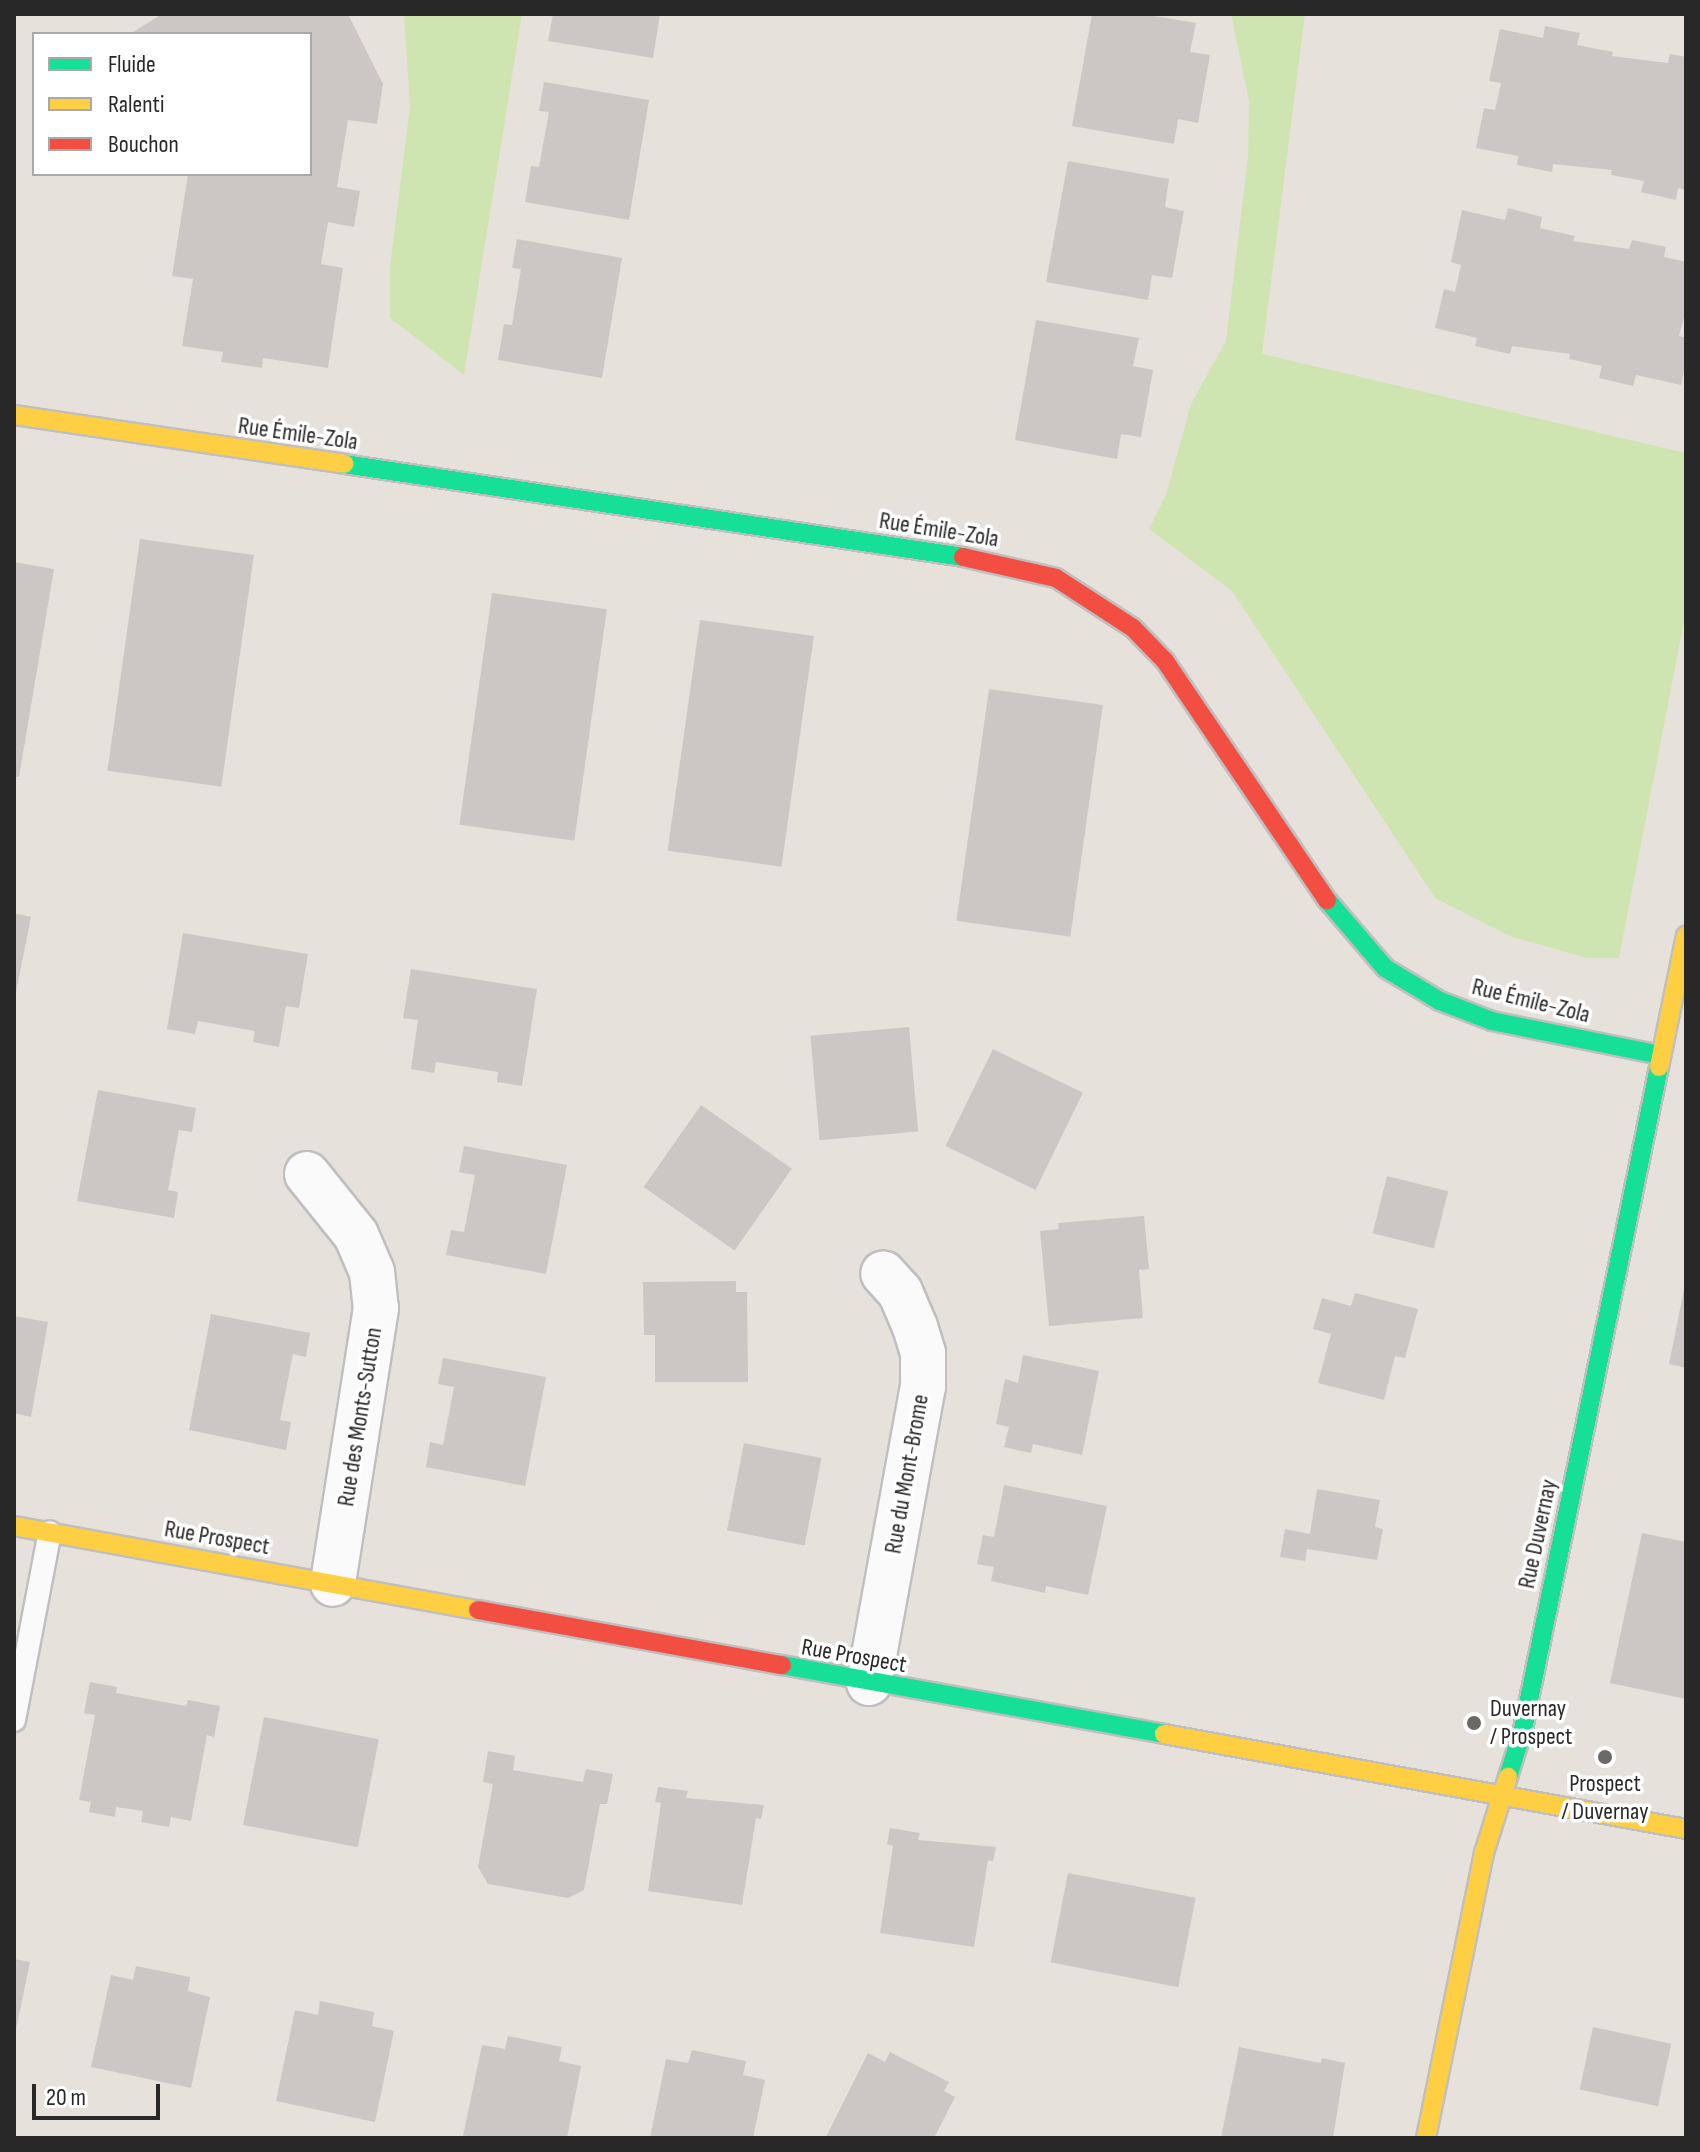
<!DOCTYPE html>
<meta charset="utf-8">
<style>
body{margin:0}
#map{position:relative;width:1700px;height:2152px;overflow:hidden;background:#e7e1dc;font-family:"Sofia Sans Condensed",sans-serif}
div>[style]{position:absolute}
.green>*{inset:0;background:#cfe5b1}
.building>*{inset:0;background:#ccc7c4;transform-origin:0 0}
.roads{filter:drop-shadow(2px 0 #c0bfbf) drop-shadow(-2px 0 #c0bfbf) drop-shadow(0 2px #c0bfbf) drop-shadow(0 -2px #c0bfbf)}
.lane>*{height:22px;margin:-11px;padding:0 11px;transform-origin:11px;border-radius:11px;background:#fbfafa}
.street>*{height:44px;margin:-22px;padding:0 22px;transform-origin:22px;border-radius:22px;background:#fbfafa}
.fast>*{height:18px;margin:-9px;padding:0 9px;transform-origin:9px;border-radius:9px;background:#16e098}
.slow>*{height:18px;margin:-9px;padding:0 9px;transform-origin:9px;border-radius:9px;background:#ffcf43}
.jam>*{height:18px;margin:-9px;padding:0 9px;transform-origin:9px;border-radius:9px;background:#f24e42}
.dots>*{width:22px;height:22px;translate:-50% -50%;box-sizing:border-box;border:4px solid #fff;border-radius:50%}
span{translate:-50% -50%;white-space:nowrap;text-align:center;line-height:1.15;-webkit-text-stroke:7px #fff;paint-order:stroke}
.street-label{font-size:24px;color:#282828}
.poi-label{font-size:24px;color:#282828}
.left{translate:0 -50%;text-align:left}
.frame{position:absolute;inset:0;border:16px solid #282828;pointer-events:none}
.legend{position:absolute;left:32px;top:32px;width:280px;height:144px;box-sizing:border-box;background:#fff;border:2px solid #a9a9a9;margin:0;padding:10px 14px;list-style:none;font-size:24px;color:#282828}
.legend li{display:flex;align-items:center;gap:16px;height:40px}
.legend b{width:40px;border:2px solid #a9a9a9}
.scale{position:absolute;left:32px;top:2084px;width:128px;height:36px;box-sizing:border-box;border:4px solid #282828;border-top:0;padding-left:10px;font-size:24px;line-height:28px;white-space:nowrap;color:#282828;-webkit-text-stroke:6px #fff;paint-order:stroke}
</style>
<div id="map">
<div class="green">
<div style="clip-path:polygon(404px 14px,522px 14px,464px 375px,390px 318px,390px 267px,410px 106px)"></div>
<div style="clip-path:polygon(1231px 14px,1305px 14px,1262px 354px,1686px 453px,1686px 611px,1619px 958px,1587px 958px,1512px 937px,1435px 898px,1232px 591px,1149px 529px,1166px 495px,1191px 404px,1226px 341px,1248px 156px,1249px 101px)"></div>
</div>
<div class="building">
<div style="clip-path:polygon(162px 14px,348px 14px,383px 84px,377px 124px,348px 120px,337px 187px,360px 191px,354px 227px,328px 222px,321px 264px,343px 268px,328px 368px,263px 358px,262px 368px,221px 362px,223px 352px,182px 346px,193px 279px,172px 276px,188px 174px,310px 174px,310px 34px,130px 34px)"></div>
<div style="clip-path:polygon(553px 14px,660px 14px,653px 58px,548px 41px)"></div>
<div style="clip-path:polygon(1092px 14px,1142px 14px,1196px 23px,1190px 52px,1210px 55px,1198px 123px,1178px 119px,1174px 144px,1072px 126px)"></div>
<div style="clip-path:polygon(1545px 26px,1580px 33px,1577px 45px,1613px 52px,1612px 56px,1668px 63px,1670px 54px,1686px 57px,1686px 190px,1678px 188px,1676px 200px,1641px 192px,1644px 181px,1611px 175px,1612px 170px,1553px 164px,1552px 172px,1517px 165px,1518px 156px,1476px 148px,1484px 108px,1495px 110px,1501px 83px,1489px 81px,1500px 29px,1543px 38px)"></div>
<div style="clip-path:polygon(544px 82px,649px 100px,629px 220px,525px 202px,531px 166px,539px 167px,549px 112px,539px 111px)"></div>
<div style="clip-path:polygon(1068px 161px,1169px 179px,1165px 207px,1184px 211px,1172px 278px,1152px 275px,1148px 300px,1046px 282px)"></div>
<div style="clip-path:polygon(1508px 208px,1542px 217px,1540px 228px,1575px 236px,1573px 241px,1629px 249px,1632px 240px,1666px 247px,1664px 257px,1686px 262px,1686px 310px,1679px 336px,1686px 338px,1686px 361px,1681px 385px,1636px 375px,1633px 386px,1599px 378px,1602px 366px,1569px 359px,1570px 354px,1512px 346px,1510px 354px,1475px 346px,1477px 338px,1435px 328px,1444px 289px,1455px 292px,1461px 265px,1451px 262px,1462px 210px,1505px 220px)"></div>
<div style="clip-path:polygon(517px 239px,622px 258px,602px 378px,498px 360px,504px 324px,512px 325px,521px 269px,512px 268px)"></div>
<div style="clip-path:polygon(1036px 320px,1139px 338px,1133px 366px,1153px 370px,1141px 437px,1121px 434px,1117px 459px,1015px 440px)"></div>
<div style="left:140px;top:539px;width:115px;height:234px;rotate:8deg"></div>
<div style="clip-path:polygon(14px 562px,54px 569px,19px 777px,14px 777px)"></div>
<div style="left:492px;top:593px;width:116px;height:234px;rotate:8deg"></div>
<div style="left:700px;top:620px;width:115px;height:233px;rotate:8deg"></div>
<div style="left:989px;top:689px;width:115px;height:234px;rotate:8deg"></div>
<div style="clip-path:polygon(14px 913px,31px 917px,15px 997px,14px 997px)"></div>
<div style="clip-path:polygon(183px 933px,308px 954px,299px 1008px,286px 1006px,279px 1047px,253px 1042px,255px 1031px,198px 1021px,195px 1034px,167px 1029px)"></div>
<div style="clip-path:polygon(411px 969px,537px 989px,522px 1086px,497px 1082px,498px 1072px,436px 1062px,434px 1073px,411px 1069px,418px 1020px,403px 1018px)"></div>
<div style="left:909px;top:1027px;width:105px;height:99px;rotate:85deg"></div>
<div style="left:993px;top:1049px;width:100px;height:108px;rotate:26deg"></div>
<div style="clip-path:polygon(98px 1090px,196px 1108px,192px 1132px,179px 1130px,168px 1190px,178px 1192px,174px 1218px,77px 1201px)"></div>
<div style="left:701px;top:1105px;width:111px;height:100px;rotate:35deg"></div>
<div style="clip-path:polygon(464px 1146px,567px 1165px,546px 1274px,446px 1255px,451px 1230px,464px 1232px,475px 1175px,459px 1172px)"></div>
<div style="left:1387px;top:1176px;width:63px;height:59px;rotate:14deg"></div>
<div style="clip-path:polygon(1144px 1216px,1149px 1269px,1139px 1270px,1143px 1318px,1049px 1326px,1040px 1231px,1059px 1229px,1058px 1223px)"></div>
<div style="clip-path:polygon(736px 1281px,736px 1292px,747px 1292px,748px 1382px,655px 1382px,655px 1335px,644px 1335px,643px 1282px)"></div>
<div style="clip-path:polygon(1685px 1284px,1686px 1284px,1686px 1368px,1669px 1364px)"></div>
<div style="clip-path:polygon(1355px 1293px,1418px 1309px,1405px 1358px,1395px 1356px,1384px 1400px,1318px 1383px,1331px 1334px,1313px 1329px,1322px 1298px,1351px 1306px)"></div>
<div style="clip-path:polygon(211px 1314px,310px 1333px,306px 1357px,293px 1354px,280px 1420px,291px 1422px,286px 1450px,189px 1430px)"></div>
<div style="clip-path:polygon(14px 1316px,48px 1322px,31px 1417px,14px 1413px)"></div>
<div style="clip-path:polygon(1023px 1355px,1099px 1371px,1082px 1455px,1033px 1444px,1031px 1453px,1004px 1447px,1009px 1427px,996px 1424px,1005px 1379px,1018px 1383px)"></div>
<div style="clip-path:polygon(443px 1358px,546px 1377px,525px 1486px,426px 1467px,430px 1442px,443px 1445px,454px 1387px,438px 1384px)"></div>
<div style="left:744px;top:1443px;width:79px;height:89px;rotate:11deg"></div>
<div style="clip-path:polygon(1004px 1485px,1107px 1506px,1088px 1595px,1046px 1586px,1045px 1593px,991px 1581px,994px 1567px,977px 1564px,983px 1535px,994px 1537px)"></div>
<div style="clip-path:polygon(1317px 1489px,1380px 1500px,1375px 1527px,1383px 1529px,1377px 1560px,1307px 1549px,1305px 1561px,1280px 1557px,1285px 1529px,1310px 1534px)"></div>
<div style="clip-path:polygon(1642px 1533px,1686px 1542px,1686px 1699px,1610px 1683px)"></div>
<div style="clip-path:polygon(90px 1682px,117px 1687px,116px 1693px,186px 1706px,188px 1700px,220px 1706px,214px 1737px,207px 1735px,191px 1821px,171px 1817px,169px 1827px,141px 1822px,143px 1811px,116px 1807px,115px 1817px,89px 1812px,91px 1802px,79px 1800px,95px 1715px,84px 1713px)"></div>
<div style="left:264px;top:1717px;width:117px;height:110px;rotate:11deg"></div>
<div style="clip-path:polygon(488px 1751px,515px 1756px,513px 1770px,583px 1782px,586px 1769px,613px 1774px,607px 1804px,600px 1804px,584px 1890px,568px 1898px,488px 1884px,478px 1867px,493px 1784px,483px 1782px)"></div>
<div style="clip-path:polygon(658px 1787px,688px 1791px,686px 1798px,764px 1805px,761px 1819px,756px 1818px,742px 1905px,648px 1891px,661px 1803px,655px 1802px)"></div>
<div style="clip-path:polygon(890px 1828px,920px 1833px,918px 1840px,996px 1847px,993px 1861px,988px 1860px,974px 1947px,880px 1933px,893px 1846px,887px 1844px)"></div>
<div style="left:1068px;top:1873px;width:130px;height:91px;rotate:11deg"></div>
<div style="clip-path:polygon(14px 1959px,30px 1962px,15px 2034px,14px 2034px)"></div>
<div style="clip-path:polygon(136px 1966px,190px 1977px,188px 1991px,210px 1997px,191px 2088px,91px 2067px,111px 1975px,133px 1980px)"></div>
<div style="clip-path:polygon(320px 2001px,374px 2012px,372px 2026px,394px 2031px,375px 2122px,276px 2101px,295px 2010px,318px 2015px)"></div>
<div style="left:1593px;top:2027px;width:80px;height:64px;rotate:12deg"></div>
<div style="clip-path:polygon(508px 2036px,562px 2047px,559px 2061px,581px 2066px,567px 2138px,463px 2136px,482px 2045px,505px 2049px)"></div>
<div style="clip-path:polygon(1239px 2047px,1321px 2063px,1322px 2058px,1345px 2063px,1333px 2138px,1221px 2138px)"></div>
<div style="clip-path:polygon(692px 2050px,746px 2061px,743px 2075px,765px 2080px,753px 2138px,650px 2138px,666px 2059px,688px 2063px)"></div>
<div style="clip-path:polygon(890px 2052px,949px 2082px,944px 2091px,955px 2097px,934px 2138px,826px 2137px,868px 2053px,885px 2062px)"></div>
</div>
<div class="roads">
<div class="lane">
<div style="left:14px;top:1720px;width:191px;rotate:-79.2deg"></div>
</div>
<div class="street">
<div style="left:307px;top:1174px;width:78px;rotate:51.2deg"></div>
<div style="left:356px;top:1235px;width:40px;rotate:66.6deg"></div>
<div style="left:372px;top:1272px;width:36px;rotate:84deg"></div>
<div style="left:376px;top:1308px;width:279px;rotate:98.9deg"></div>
<div style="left:869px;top:1683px;width:301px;rotate:-79.7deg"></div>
<div style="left:923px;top:1387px;width:34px;rotate:-90deg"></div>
<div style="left:923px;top:1353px;width:27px;rotate:-107deg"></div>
<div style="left:915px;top:1327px;width:38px;rotate:-113deg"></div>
<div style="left:900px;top:1292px;width:25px;rotate:-132deg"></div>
</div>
<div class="fast">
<div style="left:344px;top:464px;width:626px;rotate:8.54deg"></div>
<div style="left:1327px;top:900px;width:89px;rotate:49.5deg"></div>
<div style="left:1385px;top:968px;width:64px;rotate:31deg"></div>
<div style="left:1440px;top:1001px;width:56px;rotate:21deg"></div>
<div style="left:1492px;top:1021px;width:171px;rotate:11.4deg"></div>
<div style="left:782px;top:1665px;width:388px;rotate:10.2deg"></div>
<div style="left:1508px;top:1777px;width:50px;rotate:-72.6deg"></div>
<div style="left:1523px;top:1729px;width:676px;rotate:-78.39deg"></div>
</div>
<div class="slow">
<div style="left:14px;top:415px;width:334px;rotate:8.4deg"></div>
<div style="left:1659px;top:1067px;width:134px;rotate:-78.4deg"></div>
<div style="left:14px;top:1526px;width:472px;rotate:10.3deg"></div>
<div style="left:1164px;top:1734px;width:531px;rotate:10.31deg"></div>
<div style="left:1426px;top:2138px;width:291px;rotate:-78.5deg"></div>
<div style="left:1484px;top:1853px;width:80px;rotate:-72.5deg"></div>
</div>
<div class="jam">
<div style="left:963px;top:557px;width:95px;rotate:12.7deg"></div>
<div style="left:1056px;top:578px;width:92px;rotate:33deg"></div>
<div style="left:1133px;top:628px;width:46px;rotate:45.9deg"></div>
<div style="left:1165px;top:661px;width:289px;rotate:55.9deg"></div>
<div style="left:478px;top:1610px;width:309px;rotate:10.3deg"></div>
</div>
</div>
<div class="dots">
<div style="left:1474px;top:1723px;background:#6b6967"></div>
<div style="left:1605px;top:1757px;background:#6b6967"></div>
</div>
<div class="street-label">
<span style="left:298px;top:434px;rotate:8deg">Rue Émile-Zola</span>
<span style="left:939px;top:530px;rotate:9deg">Rue Émile-Zola</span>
<span style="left:1531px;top:1001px;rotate:14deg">Rue Émile-Zola</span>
<span style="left:360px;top:1417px;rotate:-81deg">Rue des Monts-Sutton</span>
<span style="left:907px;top:1474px;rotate:-80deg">Rue du Mont-Brome</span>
<span style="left:1538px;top:1534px;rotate:-78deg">Rue Duvernay</span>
<span style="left:217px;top:1538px;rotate:10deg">Rue Prospect</span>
<span style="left:854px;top:1656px;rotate:10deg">Rue Prospect</span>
</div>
<div class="poi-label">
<span class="left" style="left:1490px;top:1723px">Duvernay<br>/ Prospect</span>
<span style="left:1605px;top:1798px">Prospect<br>/ Duvernay</span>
</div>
<div class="frame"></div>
<ul class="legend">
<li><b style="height:10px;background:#16e098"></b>Fluide</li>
<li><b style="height:10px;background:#ffcf43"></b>Ralenti</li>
<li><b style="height:10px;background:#f24e42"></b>Bouchon</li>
</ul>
<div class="scale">20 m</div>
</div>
